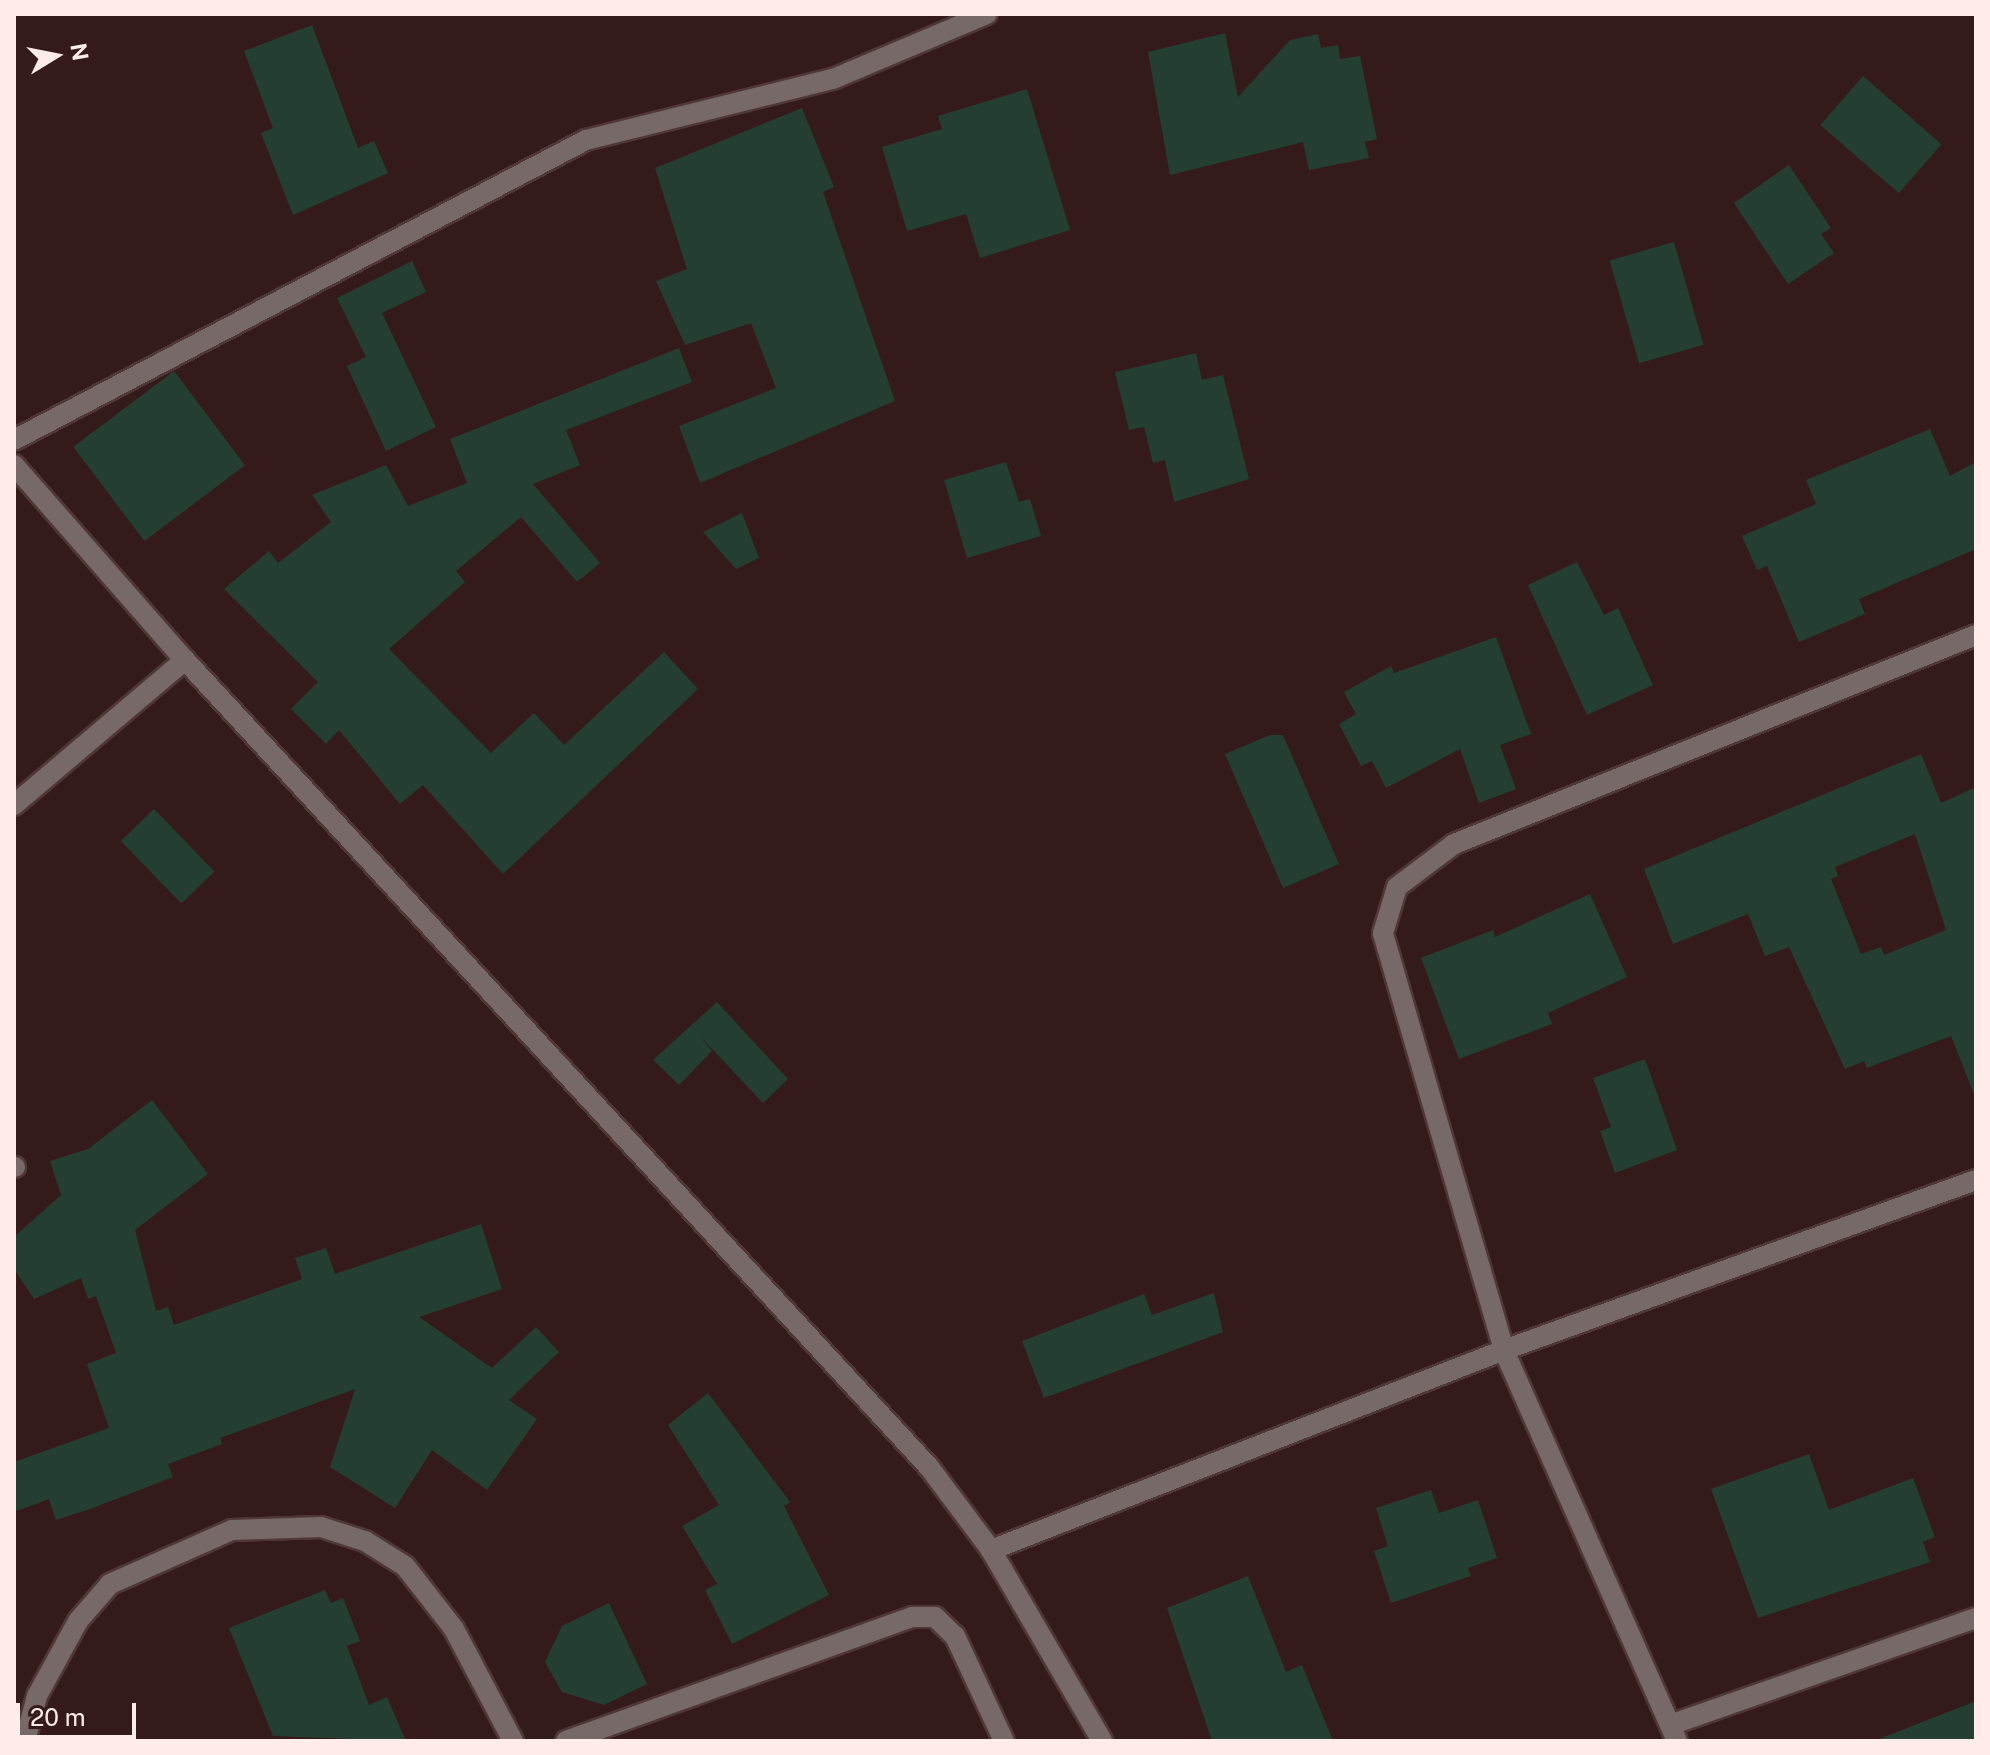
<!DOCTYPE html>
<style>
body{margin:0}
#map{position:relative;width:1990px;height:1755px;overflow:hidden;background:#341a1a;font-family:"Public Sans",sans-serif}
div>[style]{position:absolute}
.building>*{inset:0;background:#243f32;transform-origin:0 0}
.roads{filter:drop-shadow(2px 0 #503737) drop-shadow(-2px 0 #503737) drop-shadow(0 2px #503737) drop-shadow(0 -2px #503737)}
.minor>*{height:20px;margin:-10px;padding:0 10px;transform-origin:10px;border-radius:10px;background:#786969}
span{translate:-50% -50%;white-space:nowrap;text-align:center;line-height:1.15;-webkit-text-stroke:7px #341a1a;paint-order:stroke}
.frame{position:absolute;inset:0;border:16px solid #feebea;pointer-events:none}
.north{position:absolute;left:16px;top:16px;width:80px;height:80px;-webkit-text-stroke:6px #341a1a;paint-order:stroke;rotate:80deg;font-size:22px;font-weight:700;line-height:32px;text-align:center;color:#feebea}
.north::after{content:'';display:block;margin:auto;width:28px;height:36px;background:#feebea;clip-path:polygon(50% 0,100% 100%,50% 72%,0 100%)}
.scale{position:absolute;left:16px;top:1703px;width:120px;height:36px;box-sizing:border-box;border:4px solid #feebea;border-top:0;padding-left:10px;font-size:24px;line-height:28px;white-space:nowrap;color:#feebea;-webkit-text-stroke:6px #341a1a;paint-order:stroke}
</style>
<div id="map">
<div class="building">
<div style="clip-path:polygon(312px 25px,358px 148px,374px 141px,388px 173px,293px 215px,261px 133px,273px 128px,244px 51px)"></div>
<div style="clip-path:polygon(1225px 33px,1238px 97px,1290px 40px,1318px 34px,1321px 48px,1338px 45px,1340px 59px,1360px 56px,1377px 139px,1365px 142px,1369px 158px,1309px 170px,1303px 142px,1170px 175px,1148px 52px)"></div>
<div style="left:1863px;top:76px;width:104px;height:65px;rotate:41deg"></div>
<div style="clip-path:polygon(1027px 89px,1070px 230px,980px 258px,966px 214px,907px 231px,882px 147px,942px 129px,938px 116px)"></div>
<div style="clip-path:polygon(802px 108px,834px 187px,823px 192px,895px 401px,700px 483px,679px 426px,776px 388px,751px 323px,685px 345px,656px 281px,687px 269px,655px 168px)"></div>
<div style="clip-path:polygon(1789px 165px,1831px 228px,1821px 234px,1834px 253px,1788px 284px,1734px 203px)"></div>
<div style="left:1674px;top:242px;width:107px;height:67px;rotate:74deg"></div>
<div style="clip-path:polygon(412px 261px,426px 292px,382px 313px,436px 427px,386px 451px,347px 366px,366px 357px,337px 298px)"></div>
<div style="clip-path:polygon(679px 348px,692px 382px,566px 430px,580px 465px,533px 484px,600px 563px,577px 582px,521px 517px,456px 571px,465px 582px,389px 649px,491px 753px,534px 713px,564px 745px,664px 652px,698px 689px,503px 874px,423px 785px,400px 804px,339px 730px,326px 744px,291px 709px,318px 682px,224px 589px,269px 551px,278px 563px,331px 522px,312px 495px,386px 465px,408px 506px,467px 483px,450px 439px)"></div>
<div style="clip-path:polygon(1196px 353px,1202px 380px,1223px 375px,1249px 479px,1174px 502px,1165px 460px,1153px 463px,1144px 427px,1129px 430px,1115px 372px)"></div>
<div style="left:174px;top:371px;width:118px;height:126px;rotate:53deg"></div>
<div style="clip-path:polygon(1930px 429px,1950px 476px,1976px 462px,1976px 549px,1859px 599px,1865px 614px,1799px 642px,1767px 566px,1757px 570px,1742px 536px,1816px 504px,1806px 480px)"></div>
<div style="clip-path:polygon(1006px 462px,1019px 502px,1030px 499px,1041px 536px,967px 558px,944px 480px)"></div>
<div style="clip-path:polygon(742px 513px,759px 558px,736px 569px,703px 532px)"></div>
<div style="clip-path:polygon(1577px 562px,1604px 615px,1618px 608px,1653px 685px,1587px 715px,1528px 585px)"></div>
<div style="clip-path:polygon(1496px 637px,1531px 734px,1500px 745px,1516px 789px,1479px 803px,1460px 749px,1386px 788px,1372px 761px,1361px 766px,1339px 724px,1356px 714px,1344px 692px,1391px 666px,1394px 673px)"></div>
<div style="clip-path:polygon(1270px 735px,1283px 735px,1339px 864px,1283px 888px,1225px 754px)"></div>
<div style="clip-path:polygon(evenodd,1921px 754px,1941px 803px,1976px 787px,1974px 1094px,1951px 1036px,1867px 1068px,1864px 1061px,1845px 1069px,1789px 947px,1765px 956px,1748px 914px,1673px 944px,1644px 869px,1921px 754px,1915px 834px,1946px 930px,1884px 955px,1881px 947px,1861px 954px,1831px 879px,1838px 876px,1835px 867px,1915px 834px)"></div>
<div style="left:154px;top:809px;width:87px;height:46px;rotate:46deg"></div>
<div style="clip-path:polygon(1590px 894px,1627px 977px,1548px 1013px,1552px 1024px,1459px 1059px,1421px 958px,1493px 930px,1495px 937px)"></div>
<div style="clip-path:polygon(717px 1002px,788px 1079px,763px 1103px,699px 1035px,712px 1051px,679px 1085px,653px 1060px)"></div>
<div style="clip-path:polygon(1645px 1059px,1677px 1150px,1615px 1173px,1600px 1131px,1611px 1127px,1593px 1078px)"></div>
<div style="clip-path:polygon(152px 1100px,208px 1174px,135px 1230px,156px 1311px,168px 1307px,174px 1325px,302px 1279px,295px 1258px,326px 1248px,335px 1274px,481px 1224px,502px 1289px,419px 1317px,492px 1368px,536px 1327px,559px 1352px,509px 1400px,537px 1419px,487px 1490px,432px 1450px,395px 1508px,330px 1467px,355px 1389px,220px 1438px,222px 1444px,168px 1464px,173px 1477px,90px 1509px,56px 1520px,49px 1499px,14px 1512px,14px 1462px,109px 1428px,87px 1364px,116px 1353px,96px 1296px,88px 1299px,81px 1278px,34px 1299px,14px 1269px,14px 1237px,61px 1195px,50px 1161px,88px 1149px)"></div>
<div style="clip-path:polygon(1214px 1293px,1223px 1332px,1044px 1398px,1022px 1341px,1144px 1294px,1152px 1315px)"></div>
<div style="clip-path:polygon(708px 1393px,790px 1502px,784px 1506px,829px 1595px,732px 1644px,705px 1590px,717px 1584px,682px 1526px,719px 1505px,668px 1425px)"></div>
<div style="clip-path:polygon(1809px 1454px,1829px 1510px,1913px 1478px,1935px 1537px,1923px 1542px,1930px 1562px,1758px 1618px,1711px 1489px)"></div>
<div style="clip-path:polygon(1431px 1490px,1439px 1513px,1478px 1500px,1497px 1558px,1468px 1568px,1471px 1576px,1391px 1603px,1374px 1551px,1388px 1546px,1376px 1508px)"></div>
<div style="clip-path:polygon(1248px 1576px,1286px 1672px,1302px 1665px,1333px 1741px,1212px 1741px,1167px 1608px)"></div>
<div style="clip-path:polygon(325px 1590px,331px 1603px,343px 1598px,360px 1641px,347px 1646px,369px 1705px,387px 1697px,406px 1741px,273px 1736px,229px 1628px)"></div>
<div style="clip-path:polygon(609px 1603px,647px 1684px,604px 1705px,562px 1692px,545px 1662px,562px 1626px)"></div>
<div style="clip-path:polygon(1976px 1701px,1976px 1741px,1880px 1741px,1879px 1739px)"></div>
</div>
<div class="roads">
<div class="minor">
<div style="left:14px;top:440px;width:646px;rotate:-27.68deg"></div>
<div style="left:586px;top:140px;width:254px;rotate:-13.9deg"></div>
<div style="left:833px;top:79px;width:167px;rotate:-22.9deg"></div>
<div style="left:14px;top:465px;width:259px;rotate:48.8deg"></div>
<div style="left:185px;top:660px;width:1098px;rotate:47.33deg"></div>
<div style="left:929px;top:1467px;width:104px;rotate:53.2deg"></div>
<div style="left:991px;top:1550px;width:221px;rotate:59.8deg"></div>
<div style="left:14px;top:805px;width:224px;rotate:-40.3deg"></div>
<div style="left:14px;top:1167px;width:1px"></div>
<div style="left:991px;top:1550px;width:551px;rotate:-21.3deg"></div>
<div style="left:1504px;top:1350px;width:502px;rotate:-19.81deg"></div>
<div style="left:1673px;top:1724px;width:321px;rotate:-19.3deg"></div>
<div style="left:25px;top:1741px;width:47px;rotate:-75.1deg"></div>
<div style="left:37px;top:1696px;width:85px;rotate:-61.3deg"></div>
<div style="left:78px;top:1621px;width:49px;rotate:-49.1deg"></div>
<div style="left:110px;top:1584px;width:133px;rotate:-23.9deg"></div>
<div style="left:232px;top:1530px;width:89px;rotate:-1.9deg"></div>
<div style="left:321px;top:1527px;width:46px;rotate:17.7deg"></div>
<div style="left:365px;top:1541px;width:47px;rotate:32deg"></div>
<div style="left:405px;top:1566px;width:80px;rotate:52.1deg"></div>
<div style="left:454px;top:1629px;width:127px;rotate:62.2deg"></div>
<div style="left:566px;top:1741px;width:368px;rotate:-19.7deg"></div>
<div style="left:912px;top:1617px;width:23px"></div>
<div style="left:935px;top:1617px;width:28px;rotate:44deg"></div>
<div style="left:955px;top:1636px;width:116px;rotate:65deg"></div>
<div style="left:1677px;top:1741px;width:428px;rotate:-113.9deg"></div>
<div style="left:1504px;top:1350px;width:434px;rotate:-106.2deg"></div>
<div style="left:1383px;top:933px;width:48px;rotate:-73.1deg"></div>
<div style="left:1397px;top:887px;width:71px;rotate:-37deg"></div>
<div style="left:1454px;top:844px;width:562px;rotate:-21.82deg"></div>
</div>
</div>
<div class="frame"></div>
<div class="north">N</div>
<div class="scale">20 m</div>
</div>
